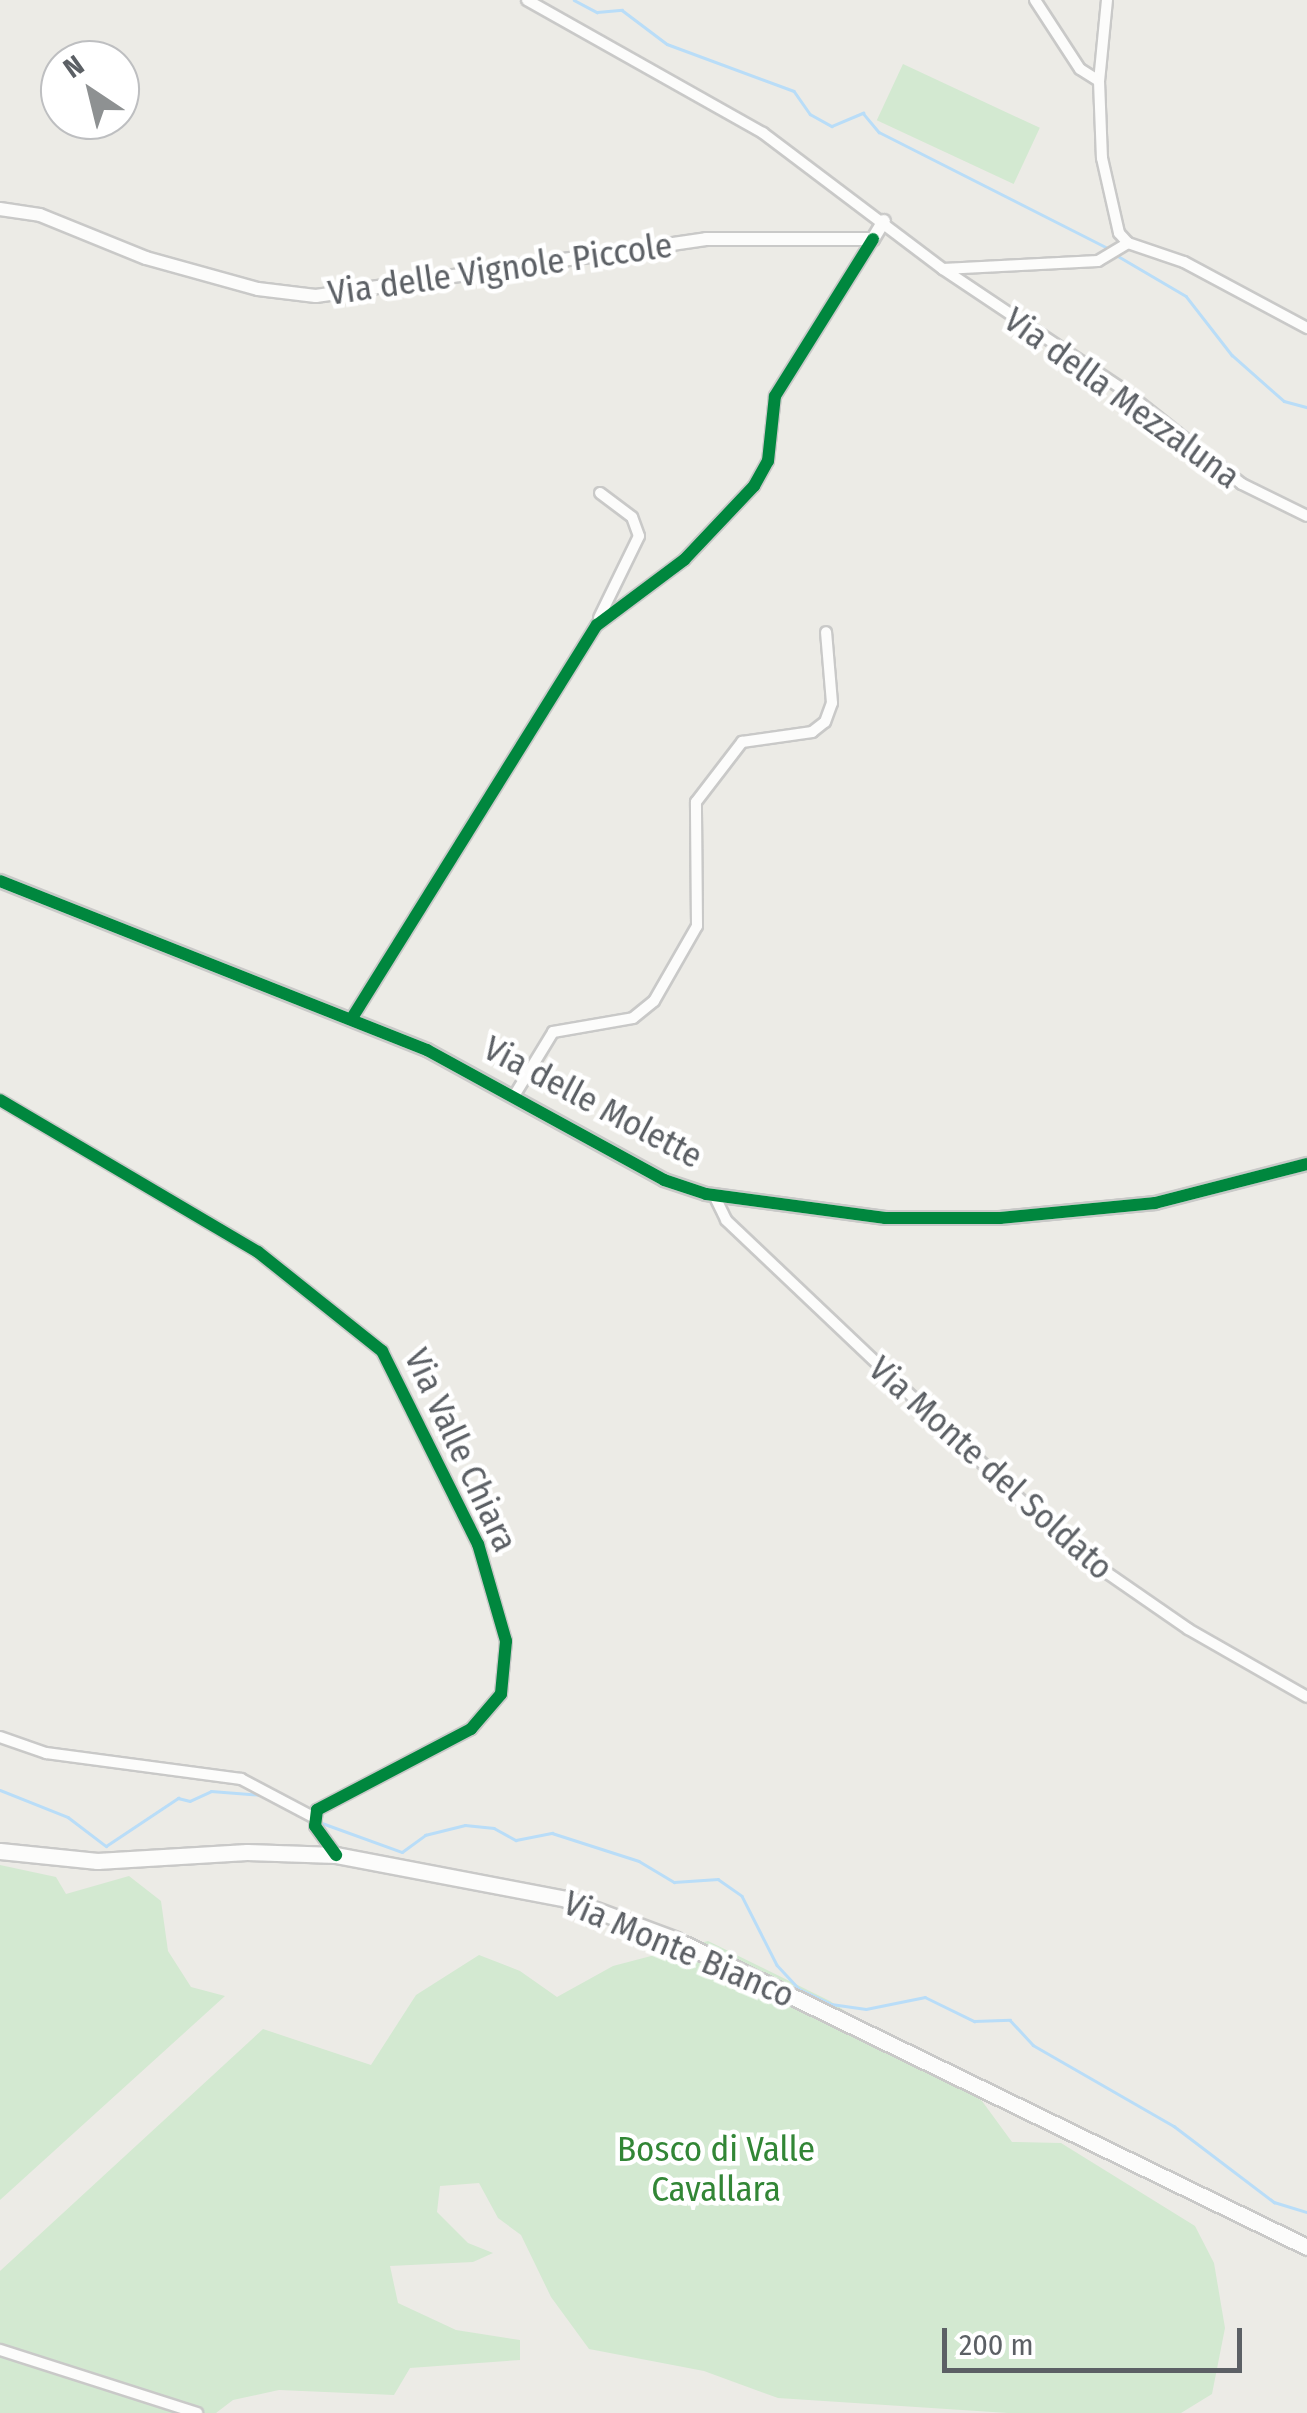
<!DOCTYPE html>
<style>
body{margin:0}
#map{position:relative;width:1307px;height:2413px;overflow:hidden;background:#ecebe6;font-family:"Fira Sans Condensed",sans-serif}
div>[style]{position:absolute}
.green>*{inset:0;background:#d3e9d1;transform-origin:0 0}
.stream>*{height:2.5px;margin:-1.25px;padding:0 1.25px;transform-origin:1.25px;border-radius:1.25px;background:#b9ddf8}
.roads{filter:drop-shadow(2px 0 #c9c9c8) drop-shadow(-2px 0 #c9c9c8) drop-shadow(0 2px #c9c9c8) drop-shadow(0 -2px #c9c9c8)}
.minor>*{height:10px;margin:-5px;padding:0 5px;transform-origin:5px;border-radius:5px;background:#fcfcfb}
.tertiary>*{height:12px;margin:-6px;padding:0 6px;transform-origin:6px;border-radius:6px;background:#fcfcfb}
.secondary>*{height:15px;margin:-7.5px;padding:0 7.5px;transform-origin:7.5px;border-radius:7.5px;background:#fcfcfb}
.cycleway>*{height:12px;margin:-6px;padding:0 6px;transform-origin:6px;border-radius:6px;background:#00873e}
span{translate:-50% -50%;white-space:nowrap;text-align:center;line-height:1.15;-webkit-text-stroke:9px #fff;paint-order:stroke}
.street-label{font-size:35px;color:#5c6065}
.park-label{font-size:35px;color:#328636}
.north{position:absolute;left:40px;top:40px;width:100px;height:100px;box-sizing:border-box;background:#fff;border:2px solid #bebfc1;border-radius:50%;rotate:325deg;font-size:28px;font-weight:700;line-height:40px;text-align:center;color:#5c6065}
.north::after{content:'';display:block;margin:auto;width:35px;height:45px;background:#8e9192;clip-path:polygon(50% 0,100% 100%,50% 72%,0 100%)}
.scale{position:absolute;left:942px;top:2328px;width:300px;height:45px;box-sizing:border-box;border:5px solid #5c6065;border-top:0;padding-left:12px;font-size:30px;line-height:35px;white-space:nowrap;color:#5c6065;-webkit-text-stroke:8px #fff;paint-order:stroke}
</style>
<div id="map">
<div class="green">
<div style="left:903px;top:64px;width:151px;height:62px;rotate:25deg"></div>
<div style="clip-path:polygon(0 1865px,56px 1877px,66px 1894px,129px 1876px,161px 1901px,168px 1951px,191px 1987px,225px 1996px,0 2200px)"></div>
<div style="clip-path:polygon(708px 1941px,830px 2001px,982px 2101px,1012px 2142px,1061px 2143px,1195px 2226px,1214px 2263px,1225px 2328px,1212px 2394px,1181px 2413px,1008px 2413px,778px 2398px,704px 2371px,589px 2349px,551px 2297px,521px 2235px,498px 2218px,479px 2183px,440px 2186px,437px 2212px,468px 2243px,493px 2253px,473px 2262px,390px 2266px,398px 2303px,456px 2330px,520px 2340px,520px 2360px,410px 2368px,394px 2395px,279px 2390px,233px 2400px,216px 2413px,0 2413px,0 2271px,263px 2029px,371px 2065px,416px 1995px,479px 1955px,520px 1971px,557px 1997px,613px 1966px)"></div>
</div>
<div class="stream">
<div style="left:574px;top:0;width:26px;rotate:28deg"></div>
<div style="left:597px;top:12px;width:25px;rotate:-5deg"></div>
<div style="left:622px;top:10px;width:56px;rotate:37.1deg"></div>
<div style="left:667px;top:44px;width:135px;rotate:20.3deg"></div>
<div style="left:794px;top:91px;width:28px;rotate:55deg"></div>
<div style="left:810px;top:114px;width:25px;rotate:29deg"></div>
<div style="left:832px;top:126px;width:34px;rotate:-23deg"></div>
<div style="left:863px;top:113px;width:25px;rotate:50deg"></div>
<div style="left:879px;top:132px;width:261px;rotate:26.9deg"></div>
<div style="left:1118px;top:256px;width:79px;rotate:30.5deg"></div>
<div style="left:1186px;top:296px;width:75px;rotate:52.1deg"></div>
<div style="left:1232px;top:355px;width:69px;rotate:41.5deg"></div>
<div style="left:1284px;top:401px;width:24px;rotate:15deg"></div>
<div style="left:0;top:1790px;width:73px;rotate:21.7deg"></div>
<div style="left:68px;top:1817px;width:48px;rotate:37.3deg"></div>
<div style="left:106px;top:1846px;width:87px;rotate:-33.7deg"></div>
<div style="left:178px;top:1798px;width:12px;rotate:14deg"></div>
<div style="left:190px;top:1801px;width:23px;rotate:-25deg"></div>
<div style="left:211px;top:1791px;width:51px;rotate:4.5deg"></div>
<div style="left:286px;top:1808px;width:31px;rotate:27deg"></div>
<div style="left:322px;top:1823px;width:85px;rotate:19.9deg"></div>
<div style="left:402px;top:1852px;width:29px;rotate:-36deg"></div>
<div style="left:425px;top:1835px;width:41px;rotate:-14deg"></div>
<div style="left:465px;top:1825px;width:29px;rotate:6deg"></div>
<div style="left:494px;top:1828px;width:25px;rotate:29deg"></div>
<div style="left:516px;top:1840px;width:37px;rotate:-11deg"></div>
<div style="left:552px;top:1833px;width:91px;rotate:17.8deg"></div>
<div style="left:639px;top:1861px;width:41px;rotate:31deg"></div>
<div style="left:674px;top:1882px;width:44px;rotate:-3.9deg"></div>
<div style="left:718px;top:1879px;width:29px;rotate:35deg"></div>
<div style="left:742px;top:1896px;width:77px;rotate:63.1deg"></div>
<div style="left:777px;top:1965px;width:33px;rotate:47deg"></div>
<div style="left:799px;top:1989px;width:35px;rotate:25deg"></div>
<div style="left:831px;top:2004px;width:35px;rotate:8deg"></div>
<div style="left:866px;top:2009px;width:60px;rotate:-11.5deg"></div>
<div style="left:925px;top:1997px;width:55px;rotate:26.1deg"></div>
<div style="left:974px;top:2021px;width:36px;rotate:-2deg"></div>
<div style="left:1010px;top:2020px;width:34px;rotate:47deg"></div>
<div style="left:1033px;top:2045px;width:163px;rotate:29.9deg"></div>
<div style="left:1174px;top:2126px;width:126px;rotate:37.2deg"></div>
<div style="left:1274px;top:2202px;width:34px;rotate:17deg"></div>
</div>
<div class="roads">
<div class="minor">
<div style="left:527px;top:0;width:271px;rotate:29.4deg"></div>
<div style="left:763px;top:133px;width:226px;rotate:37.1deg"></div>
<div style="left:1035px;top:0;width:82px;rotate:56.9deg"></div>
<div style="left:1080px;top:69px;width:22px;rotate:32deg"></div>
<div style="left:1107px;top:0;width:81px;rotate:95.6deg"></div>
<div style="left:1099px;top:81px;width:77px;rotate:87.8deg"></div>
<div style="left:1102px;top:158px;width:77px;rotate:77.2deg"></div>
<div style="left:1119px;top:233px;width:13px;rotate:48deg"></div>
<div style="left:1128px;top:243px;width:59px;rotate:18.7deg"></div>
<div style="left:1184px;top:262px;width:140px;rotate:28.2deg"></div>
<div style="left:1128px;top:243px;width:35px;rotate:149deg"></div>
<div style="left:1098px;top:261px;width:155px;rotate:177deg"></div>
<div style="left:943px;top:269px;width:216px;rotate:33.8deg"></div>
<div style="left:1122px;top:389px;width:153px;rotate:38.4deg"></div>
<div style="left:1242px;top:484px;width:72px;rotate:26.2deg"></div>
<div style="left:599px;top:618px;width:91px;rotate:-64deg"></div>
<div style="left:639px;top:536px;width:20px;rotate:-110deg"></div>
<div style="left:632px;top:517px;width:40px;rotate:-143deg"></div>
<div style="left:352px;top:1018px;width:463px;rotate:-58.1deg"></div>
<div style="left:597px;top:625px;width:109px;rotate:-36.8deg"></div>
<div style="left:684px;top:560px;width:102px;rotate:-46.6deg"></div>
<div style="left:754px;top:486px;width:29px;rotate:-61deg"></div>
<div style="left:768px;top:461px;width:65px;rotate:-83.9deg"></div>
<div style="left:775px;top:396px;width:185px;rotate:-58deg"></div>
<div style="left:514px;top:1096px;width:75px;rotate:-58.6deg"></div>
<div style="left:553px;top:1032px;width:81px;rotate:-9.9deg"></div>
<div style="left:633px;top:1018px;width:27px;rotate:-39deg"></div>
<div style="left:654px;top:1001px;width:86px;rotate:-60.2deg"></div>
<div style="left:697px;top:926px;width:124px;rotate:-90.5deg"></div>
<div style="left:696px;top:802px;width:76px;rotate:-52.5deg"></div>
<div style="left:742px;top:742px;width:71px;rotate:-8.1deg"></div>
<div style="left:812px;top:732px;width:16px;rotate:-38deg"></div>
<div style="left:825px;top:722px;width:20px;rotate:-70deg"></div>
<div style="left:832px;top:703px;width:71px;rotate:-94.8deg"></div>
<div style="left:0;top:1100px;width:299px;rotate:30.5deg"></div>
<div style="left:258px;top:1252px;width:159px;rotate:38.6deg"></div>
<div style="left:382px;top:1351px;width:216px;rotate:63.6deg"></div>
<div style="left:478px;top:1544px;width:101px;rotate:73.9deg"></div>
<div style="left:506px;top:1641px;width:53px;rotate:95.4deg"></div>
<div style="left:501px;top:1694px;width:46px;rotate:130.6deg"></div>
<div style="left:471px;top:1729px;width:174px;rotate:152.3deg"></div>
<div style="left:317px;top:1810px;width:16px;rotate:97deg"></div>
<div style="left:315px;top:1826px;width:36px;rotate:54deg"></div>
<div style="left:714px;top:1195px;width:28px;rotate:64deg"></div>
<div style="left:726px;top:1220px;width:480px;rotate:43.5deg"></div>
<div style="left:1074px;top:1550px;width:139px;rotate:34.7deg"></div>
<div style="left:1188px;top:1629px;width:137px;rotate:29.7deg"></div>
<div style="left:0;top:1737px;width:49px;rotate:19.2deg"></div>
<div style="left:46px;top:1753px;width:197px;rotate:7.6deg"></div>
<div style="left:241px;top:1779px;width:81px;rotate:27.8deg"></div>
<div style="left:0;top:2350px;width:207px;rotate:17.7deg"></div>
</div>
<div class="tertiary">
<div style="left:0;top:209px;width:40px;rotate:8.5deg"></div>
<div style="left:40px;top:215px;width:114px;rotate:22.1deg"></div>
<div style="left:146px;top:258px;width:116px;rotate:15.5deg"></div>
<div style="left:258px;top:289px;width:58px;rotate:6.9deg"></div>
<div style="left:316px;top:296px;width:394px;rotate:-8.3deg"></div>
<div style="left:706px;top:239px;width:167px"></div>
<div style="left:873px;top:239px;width:21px;rotate:-59deg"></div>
<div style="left:0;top:881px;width:459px;rotate:21.6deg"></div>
<div style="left:427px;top:1050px;width:270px;rotate:28.7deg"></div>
<div style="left:664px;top:1180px;width:44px;rotate:18.4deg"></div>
<div style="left:706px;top:1194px;width:181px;rotate:7.6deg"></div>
<div style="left:885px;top:1218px;width:115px"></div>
<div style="left:1000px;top:1218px;width:156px;rotate:-5.5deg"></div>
<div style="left:1155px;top:1203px;width:157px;rotate:-14.4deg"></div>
</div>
<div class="secondary">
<div style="left:0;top:1851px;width:98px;rotate:5.9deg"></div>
<div style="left:97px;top:1861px;width:150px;rotate:-3.4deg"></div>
<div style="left:247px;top:1852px;width:89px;rotate:1.9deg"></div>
<div style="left:336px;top:1855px;width:234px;rotate:10.8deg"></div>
<div style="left:566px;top:1899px;width:117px;rotate:20.4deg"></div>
<div style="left:676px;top:1940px;width:702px;rotate:25.94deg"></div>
</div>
</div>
<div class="cycleway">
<div style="left:0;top:881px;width:459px;rotate:21.6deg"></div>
<div style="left:427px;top:1050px;width:270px;rotate:28.7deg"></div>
<div style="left:664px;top:1180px;width:44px;rotate:18.4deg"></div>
<div style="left:706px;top:1194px;width:181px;rotate:7.6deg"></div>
<div style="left:885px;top:1218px;width:115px"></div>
<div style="left:1000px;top:1218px;width:156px;rotate:-5.5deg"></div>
<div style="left:1155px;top:1203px;width:157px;rotate:-14.4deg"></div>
<div style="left:352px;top:1018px;width:463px;rotate:-58.1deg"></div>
<div style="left:597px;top:625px;width:109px;rotate:-36.8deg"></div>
<div style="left:684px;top:560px;width:102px;rotate:-46.6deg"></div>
<div style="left:754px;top:486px;width:29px;rotate:-61deg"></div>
<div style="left:768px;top:461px;width:65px;rotate:-83.9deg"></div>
<div style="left:775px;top:396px;width:185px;rotate:-58deg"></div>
<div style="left:0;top:1100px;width:299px;rotate:30.5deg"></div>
<div style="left:258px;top:1252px;width:159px;rotate:38.6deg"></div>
<div style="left:382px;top:1351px;width:216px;rotate:63.6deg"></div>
<div style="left:478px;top:1544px;width:101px;rotate:73.9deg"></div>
<div style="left:506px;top:1641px;width:53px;rotate:95.4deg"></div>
<div style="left:501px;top:1694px;width:46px;rotate:130.6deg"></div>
<div style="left:471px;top:1729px;width:174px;rotate:152.3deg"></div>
<div style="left:317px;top:1810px;width:16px;rotate:97deg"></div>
<div style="left:315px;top:1826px;width:36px;rotate:54deg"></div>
</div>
<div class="street-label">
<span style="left:500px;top:269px;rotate:-8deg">Via delle Vignole Piccole</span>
<span style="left:1122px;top:398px;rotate:36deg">Via della Mezzaluna</span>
<span style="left:593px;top:1102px;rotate:28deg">Via delle Molette</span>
<span style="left:461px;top:1450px;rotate:65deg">Via Valle Chiara</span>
<span style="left:991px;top:1468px;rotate:42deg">Via Monte del Soldato</span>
<span style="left:679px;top:1949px;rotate:23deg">Via Monte Bianco</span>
</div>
<div class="park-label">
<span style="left:716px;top:2169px">Bosco di Valle<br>Cavallara</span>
</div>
<div class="north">N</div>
<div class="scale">200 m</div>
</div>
